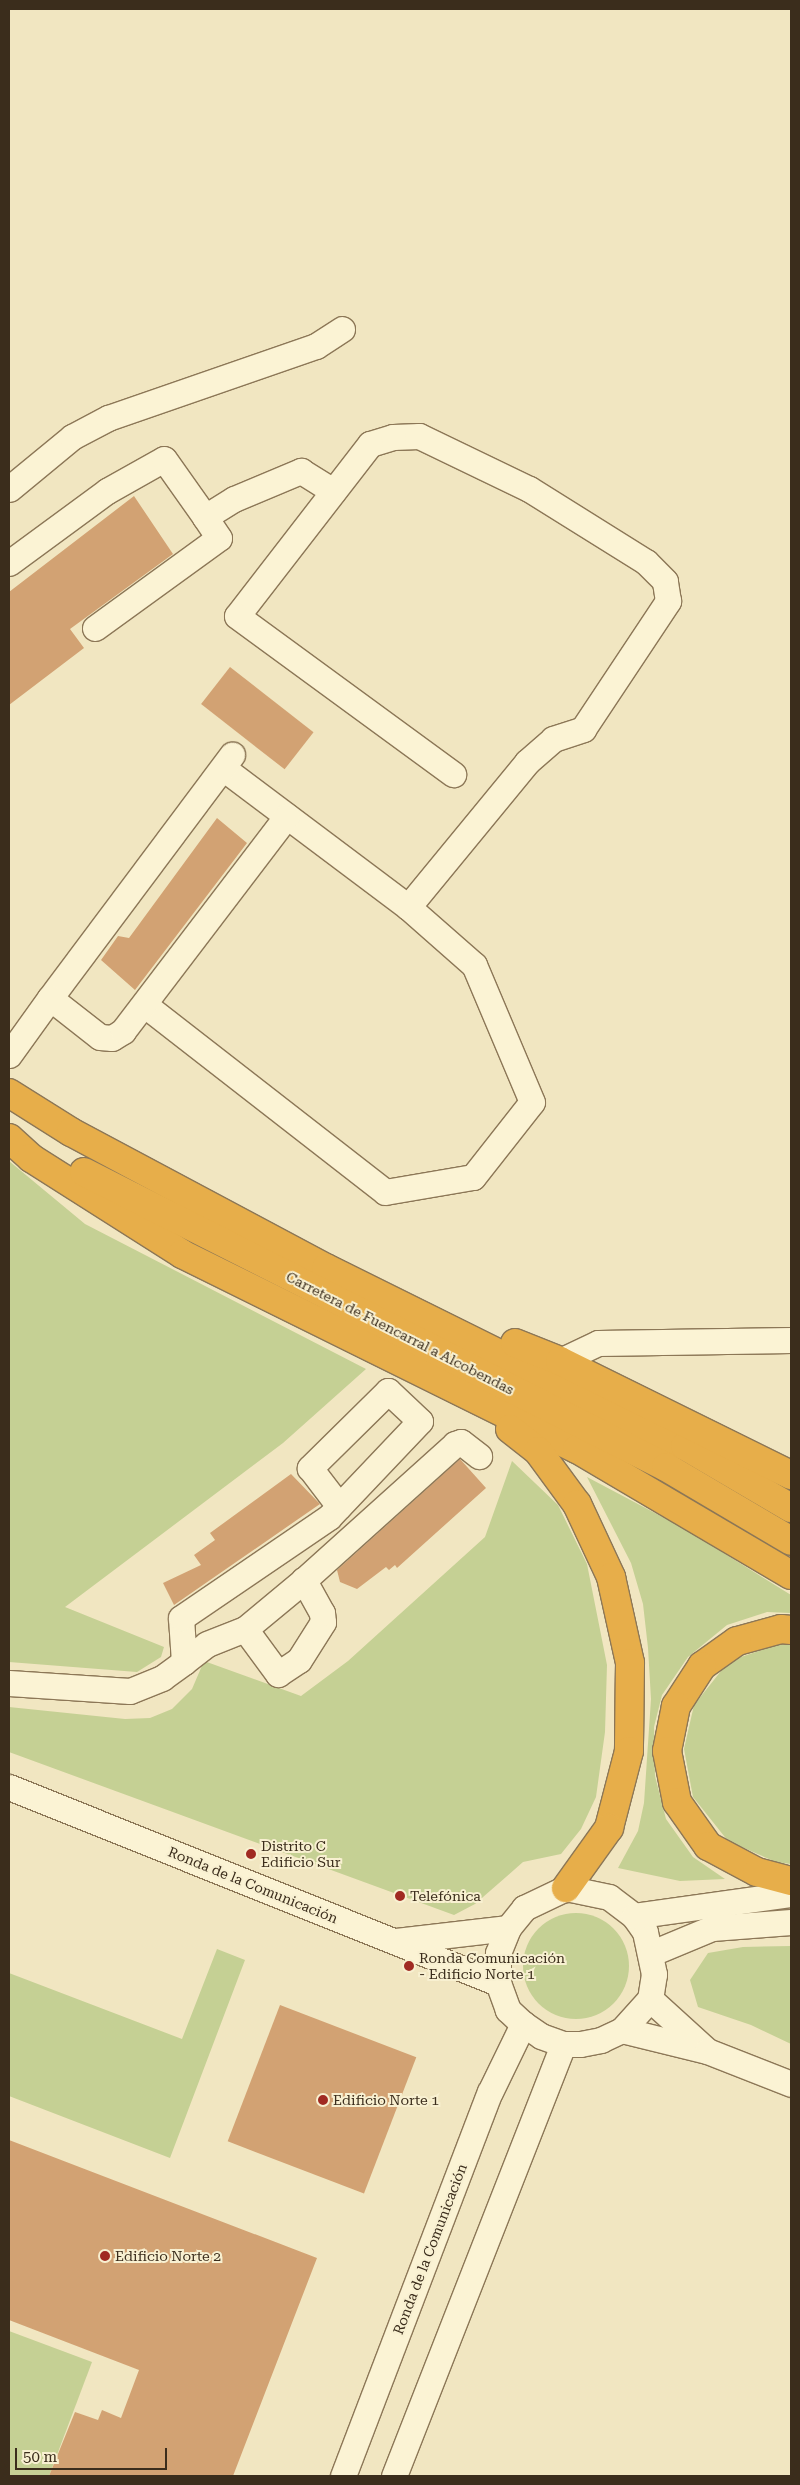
<!DOCTYPE html>
<meta charset="utf-8">
<style>
body{margin:0}
#map{position:relative;width:800px;height:2485px;overflow:hidden;background:#f1e6c1;font-family:"Roboto Serif",serif}
div>[style]{position:absolute}
.green>*{inset:0;background:#c5d094}
.round{border-radius:50%}
.building>*{inset:0;background:#d2a273;transform-origin:0 0}
.roads{filter:drop-shadow(1px 0 #8c7757) drop-shadow(-1px 0 #8c7757) drop-shadow(0 1px #8c7757) drop-shadow(0 -1px #8c7757)}
.minor>*{height:25px;margin:-12.5px;padding:0 12.5px;transform-origin:12.5px;border-radius:12.5px;background:#fbf3d4}
.highway>*{height:28px;margin:-14px;padding:0 14px;transform-origin:14px;border-radius:14px;background:#e7ae4a}
.dots>*{width:14px;height:14px;translate:-50% -50%;box-sizing:border-box;border:2px solid #f8f0d1;border-radius:50%}
span{translate:-50% -50%;white-space:nowrap;text-align:center;line-height:1.15;-webkit-text-stroke:4px #f8f0d1;paint-order:stroke}
.street-label{font-size:14px;color:#3b2d1c}
.poi-label{font-size:14px;color:#3b2d1c}
.left{translate:0 -50%;text-align:left}
.frame{position:absolute;inset:0;border:10px solid #3b2d1c;pointer-events:none}
.scale{position:absolute;left:15px;top:2448px;width:152px;height:22px;box-sizing:border-box;border:2px solid #3b2d1c;border-top:0;padding-left:6px;font-size:15px;line-height:18px;white-space:nowrap;color:#3b2d1c;-webkit-text-stroke:4px #f8f0d1;paint-order:stroke}
</style>
<div id="map">
<div class="green">
<div style="clip-path:polygon(9px 1161px,85px 1224px,366px 1369px,283px 1443px,65px 1607px,164px 1647px,161px 1657px,137px 1672px,9px 1662px)"></div>
<div style="clip-path:polygon(512px 1461px,558px 1505px,587px 1564px,607px 1665px,605px 1732px,596px 1797px,581px 1829px,561px 1854px,523px 1862px,475px 1904px,454px 1915px,9px 1752px,9px 1707px,125px 1719px,150px 1718px,172px 1709px,192px 1689px,204px 1661px,301px 1696px,348px 1661px,485px 1537px)"></div>
<div style="clip-path:polygon(587px 1477px,687px 1530px,791px 1595px,791px 1613px,767px 1612px,727px 1625px,688px 1657px,662px 1695px,654px 1727px,655px 1776px,666px 1819px,693px 1857px,725px 1879px,680px 1881px,618px 1868px,638px 1831px,644px 1803px,651px 1699px,648px 1648px,643px 1604px,631px 1563px)"></div>
<div style="clip-path:polygon(783px 1643px,791px 1644px,791px 1864px,776px 1862px,728px 1841px,693px 1797px,684px 1749px,694px 1705px,729px 1661px)"></div>
<div class="round" style="left:523px;top:1913px;width:106px;height:106px"></div>
<div style="clip-path:polygon(791px 1946px,791px 2044px,751px 2025px,698px 2007px,690px 1980px,708px 1953px,743px 1947px)"></div>
<div style="clip-path:polygon(217px 1949px,245px 1960px,170px 2158px,9px 2096px,9px 1973px,182px 2039px)"></div>
<div style="clip-path:polygon(9px 2331px,92px 2362px,49px 2476px,9px 2476px)"></div>
</div>
<div class="building">
<div style="clip-path:polygon(134px 496px,173px 554px,70px 629px,84px 648px,9px 705px,9px 592px)"></div>
<div style="left:230px;top:667px;width:106px;height:47px;rotate:38deg"></div>
<div style="clip-path:polygon(217px 818px,247px 843px,135px 990px,101px 960px,118px 936px,129px 938px)"></div>
<div style="clip-path:polygon(460px 1459px,486px 1488px,397px 1568px,395px 1565px,389px 1570px,386px 1567px,357px 1589px,340px 1582px,337px 1570px)"></div>
<div style="clip-path:polygon(291px 1474px,320px 1504px,174px 1605px,163px 1583px,201px 1565px,194px 1555px,215px 1540px,210px 1533px)"></div>
<div style="left:280px;top:2005px;width:146px;height:146px;rotate:21deg"></div>
<div style="clip-path:polygon(9px 2140px,317px 2258px,233px 2476px,49px 2476px,75px 2412px,98px 2420px,102px 2410px,121px 2418px,139px 2370px,9px 2320px)"></div>
</div>
<div class="roads">
<div class="minor">
<div style="left:9px;top:489px;width:82px;rotate:-39.5deg"></div>
<div style="left:72px;top:437px;width:41px;rotate:-27.8deg"></div>
<div style="left:108px;top:418px;width:220px;rotate:-19.1deg"></div>
<div style="left:316px;top:346px;width:31px;rotate:-33deg"></div>
<div style="left:9px;top:563px;width:122px;rotate:-36.3deg"></div>
<div style="left:107px;top:491px;width:65px;rotate:-29.3deg"></div>
<div style="left:164px;top:459px;width:71px;rotate:54.7deg"></div>
<div style="left:205px;top:517px;width:34px;rotate:-32deg"></div>
<div style="left:234px;top:499px;width:73px;rotate:-22.7deg"></div>
<div style="left:301px;top:471px;width:38px;rotate:32deg"></div>
<div style="left:95px;top:628px;width:153px;rotate:-36deg"></div>
<div style="left:219px;top:538px;width:25px;rotate:-124deg"></div>
<div style="left:223px;top:768px;width:231px;rotate:36.9deg"></div>
<div style="left:50px;top:998px;width:304px;rotate:-53.2deg"></div>
<div style="left:145px;top:1005px;width:304px;rotate:37.9deg"></div>
<div style="left:385px;top:1192px;width:89px;rotate:-9.7deg"></div>
<div style="left:473px;top:1177px;width:95px;rotate:-51.8deg"></div>
<div style="left:532px;top:1102px;width:149px;rotate:-112.9deg"></div>
<div style="left:474px;top:965px;width:88px;rotate:-138.7deg"></div>
<div style="left:408px;top:907px;width:188px;rotate:-50.6deg"></div>
<div style="left:527px;top:762px;width:35px;rotate:-41deg"></div>
<div style="left:553px;top:739px;width:32px;rotate:-18deg"></div>
<div style="left:583px;top:729px;width:154px;rotate:-56.4deg"></div>
<div style="left:668px;top:601px;width:20px;rotate:-99deg"></div>
<div style="left:665px;top:581px;width:27px;rotate:-135deg"></div>
<div style="left:646px;top:562px;width:138px;rotate:-148deg"></div>
<div style="left:529px;top:489px;width:122px;rotate:-154.3deg"></div>
<div style="left:419px;top:436px;width:26px;rotate:178deg"></div>
<div style="left:393px;top:437px;width:24px;rotate:163deg"></div>
<div style="left:370px;top:444px;width:217px;rotate:127.7deg"></div>
<div style="left:237px;top:616px;width:268px;rotate:36.2deg"></div>
<div style="left:9px;top:1055px;width:70px;rotate:-54.3deg"></div>
<div style="left:50px;top:998px;width:63px;rotate:38deg"></div>
<div style="left:100px;top:1037px;width:12px;rotate:5deg"></div>
<div style="left:112px;top:1038px;width:13px;rotate:-32deg"></div>
<div style="left:123px;top:1031px;width:270px;rotate:-52.7deg"></div>
<div style="left:560px;top:1361px;width:42px;rotate:-25.3deg"></div>
<div style="left:598px;top:1343px;width:193px;rotate:-0.9deg"></div>
<div style="left:245px;top:1629px;width:56px;rotate:53.7deg"></div>
<div style="left:278px;top:1674px;width:25px;rotate:-34deg"></div>
<div style="left:299px;top:1660px;width:45px;rotate:-57.7deg"></div>
<div style="left:323px;top:1622px;width:9px;rotate:-96deg"></div>
<div style="left:322px;top:1613px;width:38px;rotate:-119deg"></div>
<div style="left:184px;top:1662px;width:29px;rotate:-38deg"></div>
<div style="left:207px;top:1644px;width:41px;rotate:-21.5deg"></div>
<div style="left:245px;top:1629px;width:77px;rotate:-39.7deg"></div>
<div style="left:304px;top:1580px;width:203px;rotate:-42deg"></div>
<div style="left:455px;top:1444px;width:6px;rotate:-18deg"></div>
<div style="left:461px;top:1442px;width:23px;rotate:38deg"></div>
<div style="left:9px;top:1683px;width:121px;rotate:3.8deg"></div>
<div style="left:130px;top:1691px;width:35px;rotate:-22deg"></div>
<div style="left:162px;top:1678px;width:27px;rotate:-36deg"></div>
<div style="left:184px;top:1662px;width:44px;rotate:-93.9deg"></div>
<div style="left:181px;top:1618px;width:179px;rotate:-34.3deg"></div>
<div style="left:329px;top:1517px;width:132px;rotate:-46.5deg"></div>
<div style="left:420px;top:1421px;width:44px;rotate:-136.8deg"></div>
<div style="left:388px;top:1391px;width:110px;rotate:135.4deg"></div>
<div style="left:310px;top:1468px;width:48px;rotate:52.7deg"></div>
<div style="left:9px;top:1787px;width:527px;rotate:21.84deg"></div>
<div style="left:566px;top:1888px;width:44px;rotate:11.8deg"></div>
<div style="left:609px;top:1897px;width:31px;rotate:37deg"></div>
<div style="left:634px;top:1916px;width:19px;rotate:55deg"></div>
<div style="left:645px;top:1932px;width:43px;rotate:77.9deg"></div>
<div style="left:654px;top:1974px;width:25px;rotate:99deg"></div>
<div style="left:650px;top:1999px;width:42px;rotate:132.1deg"></div>
<div style="left:622px;top:2030px;width:23px;rotate:155deg"></div>
<div style="left:601px;top:2040px;width:21px;rotate:169deg"></div>
<div style="left:580px;top:2044px;width:17px;rotate:180deg"></div>
<div style="left:563px;top:2044px;width:23px;rotate:-160deg"></div>
<div style="left:541px;top:2036px;width:22px;rotate:-146deg"></div>
<div style="left:523px;top:2024px;width:21px;rotate:-137deg"></div>
<div style="left:508px;top:2010px;width:29px;rotate:-110deg"></div>
<div style="left:498px;top:1983px;width:30px;rotate:-90deg"></div>
<div style="left:498px;top:1953px;width:27px;rotate:-68deg"></div>
<div style="left:508px;top:1928px;width:26px;rotate:-51deg"></div>
<div style="left:524px;top:1908px;width:47px;rotate:-25.5deg"></div>
<div style="left:634px;top:1916px;width:159px;rotate:-8deg"></div>
<div style="left:396px;top:1941px;width:113px;rotate:-6.6deg"></div>
<div style="left:652px;top:1953px;width:65px;rotate:-22.6deg"></div>
<div style="left:712px;top:1928px;width:79px;rotate:-4.3deg"></div>
<div style="left:650px;top:1999px;width:74px;rotate:42.3deg"></div>
<div style="left:622px;top:2030px;width:88px;rotate:13.9deg"></div>
<div style="left:707px;top:2051px;width:90px;rotate:21.4deg"></div>
<div style="left:343px;top:2476px;width:411px;rotate:-69.1deg"></div>
<div style="left:490px;top:2092px;width:76px;rotate:-64.1deg"></div>
<div style="left:394px;top:2476px;width:464px;rotate:-68.6deg"></div>
</div>
<div class="highway">
<div style="left:9px;top:1093px;width:73px;rotate:32.2deg"></div>
<div style="left:71px;top:1132px;width:289px;rotate:28.1deg"></div>
<div style="left:326px;top:1268px;width:401px;rotate:26.4deg"></div>
<div style="left:685px;top:1446px;width:123px;rotate:30.3deg"></div>
<div style="left:9px;top:1138px;width:30px;rotate:42deg"></div>
<div style="left:31px;top:1158px;width:179px;rotate:32.4deg"></div>
<div style="left:182px;top:1254px;width:441px;rotate:26.3deg"></div>
<div style="left:577px;top:1449px;width:248px;rotate:30.5deg"></div>
<div style="left:84px;top:1172px;width:652px;rotate:26.88deg"></div>
<div style="left:666px;top:1467px;width:145px;rotate:30.6deg"></div>
<div style="left:515px;top:1343px;width:48px;rotate:21.8deg"></div>
<div style="left:560px;top:1361px;width:258px;rotate:26.3deg"></div>
<div style="left:510px;top:1429px;width:36px;rotate:38deg"></div>
<div style="left:538px;top:1451px;width:66px;rotate:53.7deg"></div>
<div style="left:577px;top:1504px;width:81px;rotate:65deg"></div>
<div style="left:611px;top:1577px;width:88px;rotate:77.5deg"></div>
<div style="left:630px;top:1663px;width:88px;rotate:90.7deg"></div>
<div style="left:629px;top:1751px;width:80px;rotate:104.6deg"></div>
<div style="left:609px;top:1828px;width:74px;rotate:125.6deg"></div>
<div style="left:791px;top:1630px;width:10px;rotate:-174deg"></div>
<div style="left:781px;top:1629px;width:46px;rotate:164.7deg"></div>
<div style="left:737px;top:1641px;width:43px;rotate:144.5deg"></div>
<div style="left:702px;top:1666px;width:48px;rotate:123deg"></div>
<div style="left:676px;top:1706px;width:46px;rotate:101.3deg"></div>
<div style="left:667px;top:1751px;width:52px;rotate:78.9deg"></div>
<div style="left:677px;top:1802px;width:54px;rotate:54.8deg"></div>
<div style="left:708px;top:1846px;width:55px;rotate:28deg"></div>
<div style="left:757px;top:1872px;width:35px;rotate:15deg"></div>
</div>
</div>
<div class="dots">
<div style="left:251px;top:1854px;background:#a02a22"></div>
<div style="left:400px;top:1896px;background:#a02a22"></div>
<div style="left:409px;top:1966px;background:#a02a22"></div>
<div style="left:323px;top:2100px;background:#a02a22"></div>
<div style="left:105px;top:2256px;background:#a02a22"></div>
</div>
<div class="street-label">
<span style="left:400px;top:1333px;rotate:27deg">Carretera de Fuencarral a Alcobendas</span>
<span style="left:253px;top:1885px;rotate:22deg">Ronda de la Comunicación</span>
<span style="left:430px;top:2249px;rotate:-69deg">Ronda de la Comunicación</span>
</div>
<div class="poi-label">
<span class="left" style="left:261px;top:1854px">Distrito C<br>Edificio Sur</span>
<span class="left" style="left:410px;top:1896px">Telefónica</span>
<span class="left" style="left:419px;top:1966px">Ronda Comunicación<br>- Edificio Norte 1</span>
<span class="left" style="left:333px;top:2100px">Edificio Norte 1</span>
<span class="left" style="left:115px;top:2256px">Edificio Norte 2</span>
</div>
<div class="frame"></div>
<div class="scale">50 m</div>
</div>
